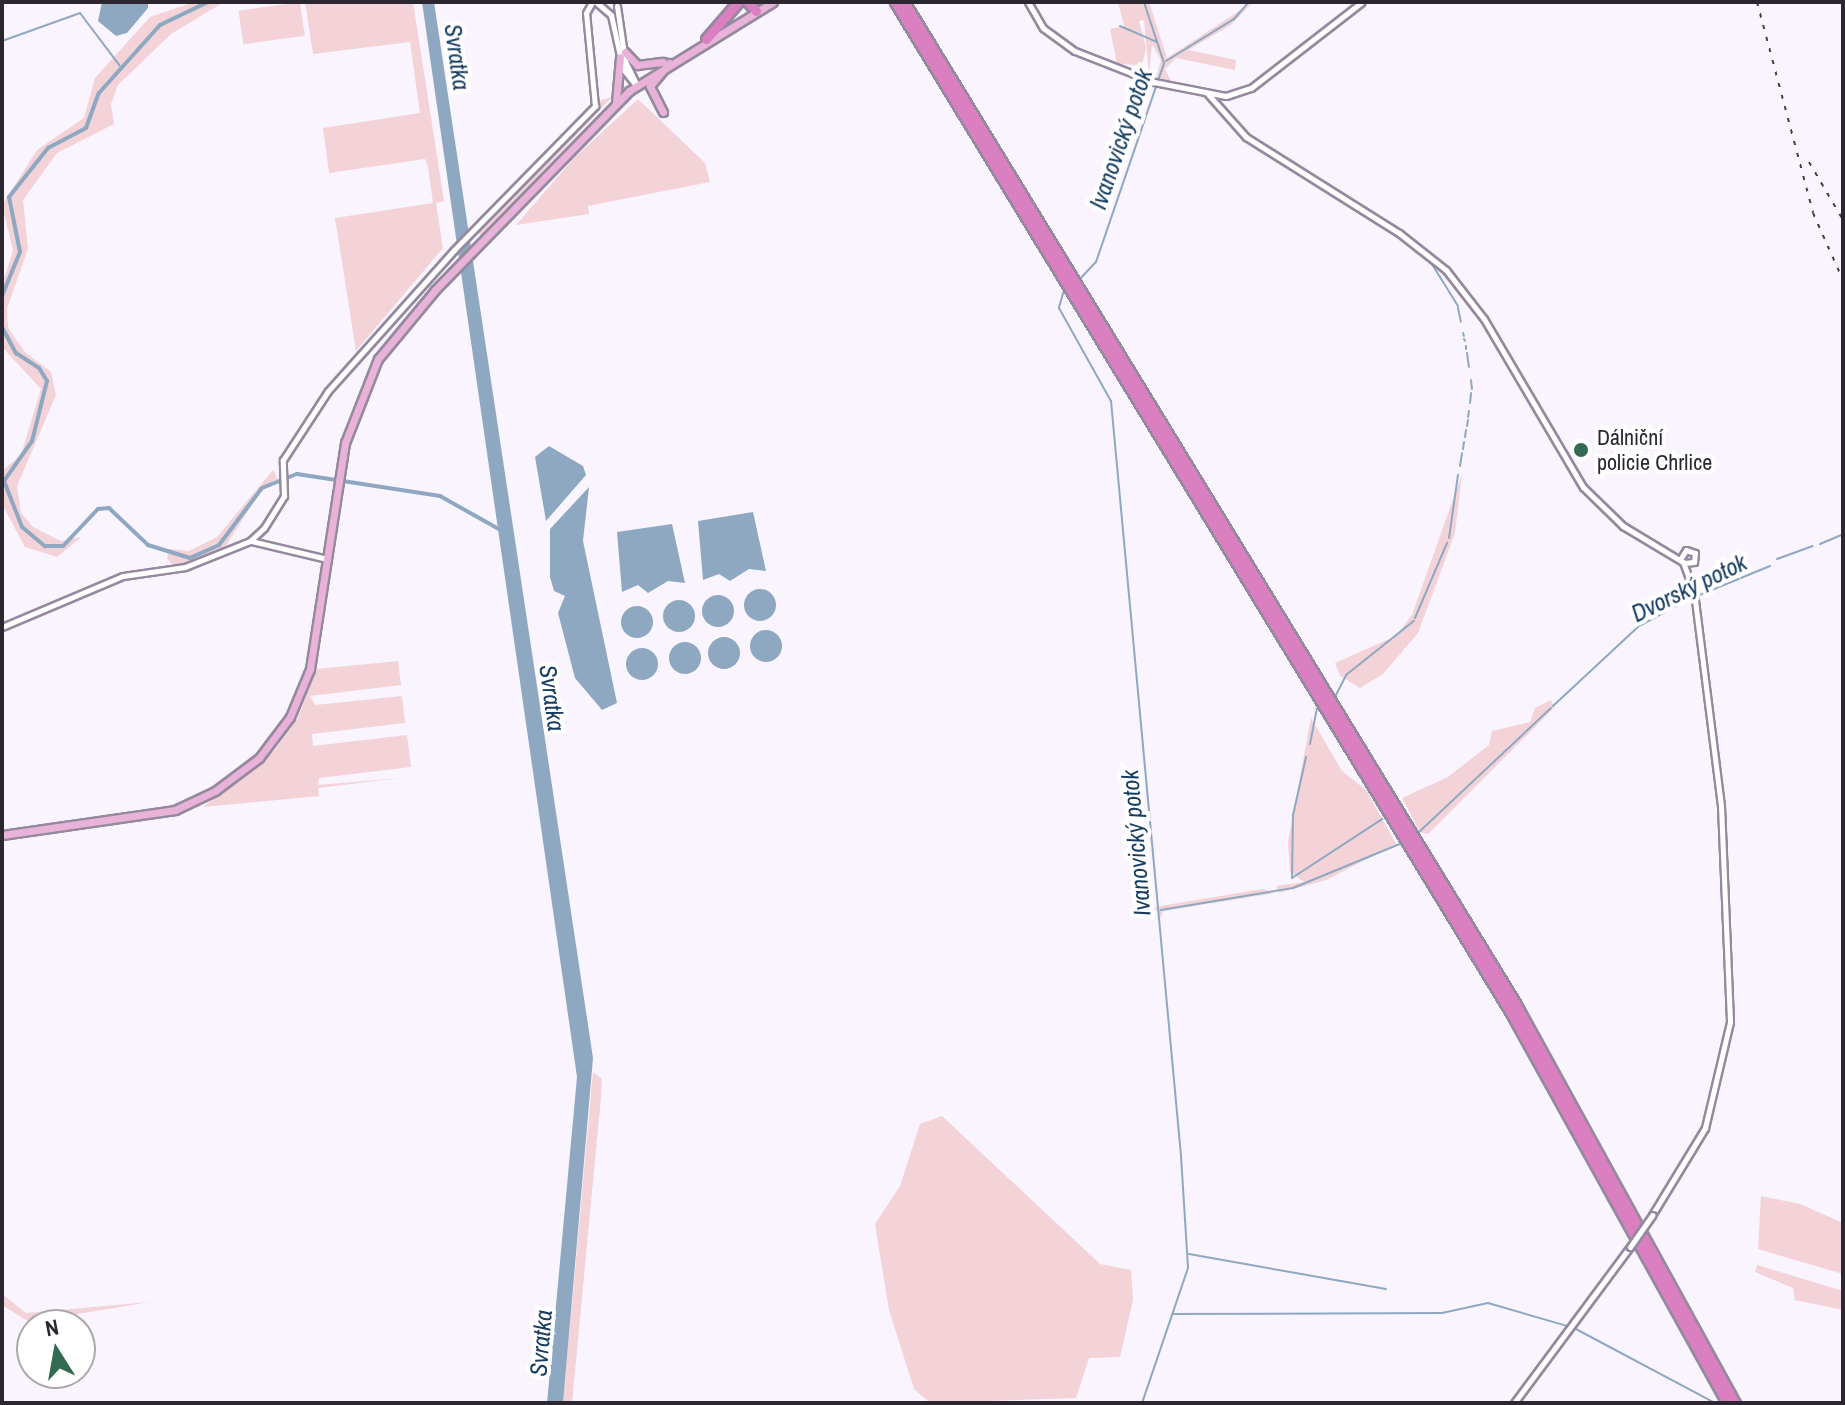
<!DOCTYPE html>
<meta charset="utf-8">
<style>
body{margin:0}
#map{position:relative;width:1845px;height:1405px;overflow:hidden;background:#f9f4fe;font-family:"Archivo Narrow",sans-serif}
div>[style]{position:absolute}
.green>*{inset:0;background:#f3d3d7;transform-origin:0 0}
.water>*{inset:0;background:#8fa8c2}
.round{border-radius:50%}
.stream>*{height:2px;margin:-1px;padding:0 1px;transform-origin:1px;border-radius:1px;background:#8fa8c2}
.canal>*{height:4px;margin:-2px;padding:0 2px;transform-origin:2px;border-radius:2px;background:#8fa8c2}
.roads{filter:drop-shadow(2px 0 #94899e) drop-shadow(-2px 0 #94899e) drop-shadow(0 2px #94899e) drop-shadow(0 -2px #94899e)}
.minor>*{height:5px;margin:-2.5px;padding:0 2.5px;transform-origin:2.5px;border-radius:2.5px;background:#fff}
.major>*{height:7px;margin:-3.5px;padding:0 3.5px;transform-origin:3.5px;border-radius:3.5px;background:#e9b2d9}
.highway>*{height:9px;margin:-4.5px;padding:0 4.5px;transform-origin:4.5px;border-radius:4.5px;background:#da7fbf}
.rail>*{height:2px;margin-top:-1px;transform-origin:0;background:repeating-linear-gradient(90deg,#433e47 0 4px,transparent 0 12px)}
.bridges{filter:drop-shadow(2px 0 #94899e) drop-shadow(-2px 0 #94899e) drop-shadow(0 2px #94899e) drop-shadow(0 -2px #94899e)}
.minor-bridge>*{height:5px;margin:-2.5px;padding:0 2.5px;transform-origin:2.5px;border-radius:2.5px;background:#fff}
.dots>*{width:22px;height:22px;translate:-50% -50%;box-sizing:border-box;border:4px solid #fff;border-radius:50%}
span{translate:-50% -50%;white-space:nowrap;text-align:center;line-height:1.15;-webkit-text-stroke:8px #fff;paint-order:stroke}
.poi-label{font-size:22px;color:#2b262f}
.left{translate:0 -50%;text-align:left}
.water-label{font-size:24px;color:#163c61;font-style:italic}
.frame{position:absolute;inset:0;border:4px solid #2b262f;pointer-events:none}
.north{position:absolute;left:16px;top:1309px;width:80px;height:80px;box-sizing:border-box;background:#fff;border:2px solid #aaa8ac;border-radius:50%;rotate:349deg;font-size:22px;font-weight:700;line-height:32px;text-align:center;color:#2b262f}
.north::after{content:'';display:block;margin:auto;width:28px;height:36px;background:#336a52;clip-path:polygon(50% 0,100% 100%,50% 72%,0 100%)}
</style>
<div id="map">
<div class="green">
<div style="clip-path:polygon(194px 2px,224px 2px,171px 34px,118px 85px,111px 104px,114px 124px,57px 153px,23px 200px,28px 249px,7px 308px,8px 328px,25px 352px,51px 372px,56px 395px,17px 486px,21px 513px,33px 527px,61px 541px,81px 537px,57px 557px,25px 547px,2px 504px,2px 471px,21px 455px,41px 389px,2px 347px,2px 286px,13px 250px,2px 205px,37px 150px,84px 118px,95px 78px,150px 17px)"></div>
<div style="left:300px;top:2px;width:34px;height:62px;rotate:82deg"></div>
<div style="clip-path:polygon(305px 2px,413px 2px,444px 201px,436px 203px,443px 248px,356px 351px,335px 218px,433px 203px,428px 167px,425px 159px,329px 173px,323px 128px,420px 113px,410px 42px,313px 54px)"></div>
<div style="clip-path:polygon(1118px 2px,1149px 2px,1167px 58px,1253px 2px,1231px 25px,1188px 50px,1236px 60px,1235px 70px,1176px 58px,1165px 69px,1171px 81px,1156px 78px,1161px 60px,1152px 44px,1149px 74px,1144px 20px,1139px 21px,1146px 48px,1142px 65px,1117px 64px,1110px 29px,1124px 26px)"></div>
<div style="clip-path:polygon(612px 97px,482px 236px,480px 235px,477px 231px,588px 121px,601px 100px)"></div>
<div style="clip-path:polygon(638px 99px,705px 163px,710px 182px,588px 206px,589px 214px,516px 225px,574px 158px)"></div>
<div style="clip-path:polygon(273px 470px,282px 488px,275px 480px,262px 489px,225px 547px,191px 563px,173px 565px,167px 559px,169px 549px,189px 551px,217px 537px)"></div>
<div style="clip-path:polygon(1462px 474px,1455px 533px,1418px 633px,1383px 674px,1360px 688px,1340px 676px,1335px 663px,1396px 636px,1412px 615px)"></div>
<div style="clip-path:polygon(398px 661px,401px 685px,310px 696px,315px 705px,402px 696px,405px 723px,312px 734px,313px 746px,407px 735px,411px 767px,319px 778px,318px 785px,401px 778px,318px 788px,319px 796px,203px 807px,274px 751px,298px 718px,316px 669px)"></div>
<div style="clip-path:polygon(1551px 700px,1554px 708px,1428px 834px,1420px 832px,1402px 798px,1448px 777px,1489px 745px,1492px 731px,1530px 722px,1535px 708px)"></div>
<div style="clip-path:polygon(1311px 718px,1342px 771px,1366px 790px,1396px 844px,1326px 880px,1279px 893px,1276px 886px,1304px 882px,1290px 872px,1288px 842px)"></div>
<div style="clip-path:polygon(1263px 889px,1275px 893px,1163px 911px,1161px 918px,1154px 907px)"></div>
<div style="clip-path:polygon(593px 1072px,602px 1079px,601px 1097px,572px 1403px,563px 1403px)"></div>
<div style="clip-path:polygon(942px 1116px,1100px 1264px,1131px 1270px,1133px 1300px,1120px 1357px,1089px 1358px,1076px 1398px,930px 1403px,914px 1389px,889px 1310px,875px 1224px,900px 1186px,920px 1124px)"></div>
<div style="clip-path:polygon(1761px 1196px,1800px 1204px,1843px 1223px,1843px 1274px,1758px 1249px)"></div>
<div style="clip-path:polygon(1757px 1265px,1843px 1291px,1843px 1310px,1795px 1300px,1793px 1288px,1755px 1272px)"></div>
<div style="clip-path:polygon(2px 1294px,26px 1313px,150px 1302px,29px 1322px,2px 1305px)"></div>
</div>
<div class="water">
<div style="clip-path:polygon(102px 2px,148px 2px,148px 8px,127px 33px,116px 36px,98px 21px)"></div>
<div style="clip-path:polygon(422px 2px,434px 2px,593px 1058px,563px 1403px,547px 1403px,577px 1077px)"></div>
<div style="clip-path:polygon(549px 446px,583px 466px,586px 475px,546px 521px,535px 457px)"></div>
<div style="clip-path:polygon(589px 487px,583px 541px,617px 703px,602px 710px,575px 678px,558px 613px,565px 596px,554px 591px,550px 577px,550px 529px)"></div>
<div style="clip-path:polygon(753px 512px,766px 571px,749px 569px,730px 581px,719px 574px,703px 580px,698px 521px)"></div>
<div style="clip-path:polygon(672px 524px,685px 583px,668px 581px,648px 593px,638px 585px,622px 592px,617px 532px)"></div>
<div class="round" style="left:744px;top:589px;width:32px;height:32px"></div>
<div class="round" style="left:702px;top:595px;width:32px;height:32px"></div>
<div class="round" style="left:663px;top:600px;width:32px;height:32px"></div>
<div class="round" style="left:621px;top:606px;width:32px;height:32px"></div>
<div class="round" style="left:750px;top:630px;width:32px;height:32px"></div>
<div class="round" style="left:708px;top:637px;width:32px;height:32px"></div>
<div class="round" style="left:669px;top:642px;width:32px;height:32px"></div>
<div class="round" style="left:626px;top:648px;width:32px;height:32px"></div>
</div>
<div class="stream">
<div style="left:1120px;top:26px;width:40px;rotate:23.4deg"></div>
<div style="left:2px;top:41px;width:83px;rotate:-19.7deg"></div>
<div style="left:80px;top:13px;width:66px;rotate:53deg"></div>
<div style="left:1166px;top:61px;width:80px;rotate:-31.7deg"></div>
<div style="left:1234px;top:19px;width:23px;rotate:-49deg"></div>
<div style="left:1430px;top:261px;width:53px;rotate:58.1deg"></div>
<div style="left:1079px;top:280px;width:25px;rotate:-47deg"></div>
<div style="left:1096px;top:262px;width:210px;rotate:-71.1deg"></div>
<div style="left:1164px;top:63px;width:64px;rotate:-108.2deg"></div>
<div style="left:1064px;top:290px;width:19px;rotate:106deg"></div>
<div style="left:1059px;top:308px;width:107px;rotate:60.8deg"></div>
<div style="left:1111px;top:401px;width:758px;rotate:84.7deg"></div>
<div style="left:1181px;top:1156px;width:112px;rotate:86.4deg"></div>
<div style="left:1188px;top:1268px;width:143px;rotate:108.8deg"></div>
<div style="left:1458px;top:308px;width:14px;rotate:78deg"></div>
<div style="left:1463px;top:333px;width:3px;rotate:72deg"></div>
<div style="left:1464px;top:339px;width:2px;rotate:63deg"></div>
<div style="left:1466px;top:346px;width:3px;rotate:90deg"></div>
<div style="left:1467px;top:353px;width:14px;rotate:82deg"></div>
<div style="left:1471px;top:380px;width:9px;rotate:84deg"></div>
<div style="left:1470px;top:403px;width:10px;rotate:-84deg"></div>
<div style="left:1468px;top:417px;width:6px;rotate:-81deg"></div>
<div style="left:1467px;top:426px;width:6px;rotate:-81deg"></div>
<div style="left:1465px;top:437px;width:7px;rotate:-82deg"></div>
<div style="left:1463px;top:449px;width:7px;rotate:-82deg"></div>
<div style="left:1460px;top:466px;width:13px;rotate:-81deg"></div>
<div style="left:1449px;top:538px;width:64px;rotate:-81.9deg"></div>
<div style="left:1820px;top:544px;width:25px;rotate:-23deg"></div>
<div style="left:1777px;top:559px;width:38px;rotate:-20deg"></div>
<div style="left:1697px;top:596px;width:79px;rotate:-22.3deg"></div>
<div style="left:1415px;top:618px;width:82px;rotate:-66.9deg"></div>
<div style="left:1335px;top:697px;width:25px;rotate:-63deg"></div>
<div style="left:1346px;top:675px;width:87px;rotate:-38.5deg"></div>
<div style="left:1553px;top:706px;width:117px;rotate:-42.9deg"></div>
<div style="left:1639px;top:626px;width:59px;rotate:-28.3deg"></div>
<div style="left:1310px;top:744px;width:36px;rotate:-79deg"></div>
<div style="left:1306px;top:757px;width:59px;rotate:102.6deg"></div>
<div style="left:1293px;top:815px;width:63px;rotate:90.9deg"></div>
<div style="left:1292px;top:878px;width:108px;rotate:-33.2deg"></div>
<div style="left:1419px;top:832px;width:181px;rotate:-43.2deg"></div>
<div style="left:1161px;top:910px;width:134px;rotate:-9.5deg"></div>
<div style="left:1293px;top:888px;width:116px;rotate:-22.4deg"></div>
<div style="left:1189px;top:1254px;width:200px;rotate:10.1deg"></div>
<div style="left:1173px;top:1314px;width:269px;rotate:-0.2deg"></div>
<div style="left:1442px;top:1313px;width:47px;rotate:-12.3deg"></div>
<div style="left:1488px;top:1303px;width:90px;rotate:16.2deg"></div>
<div style="left:1574px;top:1328px;width:160px;rotate:28deg"></div>
</div>
<div class="canal">
<div style="left:2px;top:296px;width:48px;rotate:-67.8deg"></div>
<div style="left:20px;top:252px;width:56px;rotate:-101.3deg"></div>
<div style="left:9px;top:197px;width:63px;rotate:-51.5deg"></div>
<div style="left:48px;top:148px;width:43px;rotate:-27.8deg"></div>
<div style="left:86px;top:128px;width:37px;rotate:-70deg"></div>
<div style="left:99px;top:93px;width:91px;rotate:-48.1deg"></div>
<div style="left:160px;top:25px;width:53px;rotate:-25.6deg"></div>
<div style="left:2px;top:327px;width:30px;rotate:62deg"></div>
<div style="left:16px;top:353px;width:27px;rotate:33deg"></div>
<div style="left:39px;top:368px;width:15px;rotate:58deg"></div>
<div style="left:47px;top:381px;width:62px;rotate:104deg"></div>
<div style="left:32px;top:441px;width:49px;rotate:125deg"></div>
<div style="left:4px;top:481px;width:49px;rotate:68.6deg"></div>
<div style="left:22px;top:527px;width:30px;rotate:40deg"></div>
<div style="left:45px;top:546px;width:18px"></div>
<div style="left:63px;top:546px;width:51px;rotate:-46.6deg"></div>
<div style="left:98px;top:509px;width:11px;rotate:-5deg"></div>
<div style="left:109px;top:508px;width:54px;rotate:43.5deg"></div>
<div style="left:148px;top:545px;width:44px;rotate:17.2deg"></div>
<div style="left:190px;top:558px;width:32px;rotate:-24deg"></div>
<div style="left:219px;top:545px;width:71px;rotate:-53deg"></div>
<div style="left:262px;top:488px;width:38px;rotate:-22deg"></div>
<div style="left:297px;top:474px;width:145px;rotate:8.7deg"></div>
<div style="left:440px;top:496px;width:71px;rotate:29.4deg"></div>
</div>
<div class="roads">
<div class="minor">
<div style="left:596px;top:2px;width:20px;rotate:41deg"></div>
<div style="left:611px;top:15px;width:55px;rotate:77.5deg"></div>
<div style="left:623px;top:69px;width:21px;rotate:51deg"></div>
<div style="left:1028px;top:2px;width:30px;rotate:60deg"></div>
<div style="left:1043px;top:28px;width:39px;rotate:36deg"></div>
<div style="left:1075px;top:51px;width:85px;rotate:21.4deg"></div>
<div style="left:1154px;top:82px;width:73px;rotate:11deg"></div>
<div style="left:1226px;top:96px;width:26px;rotate:-18deg"></div>
<div style="left:1251px;top:88px;width:140px;rotate:-37.8deg"></div>
<div style="left:617px;top:6px;width:56px;rotate:81.7deg"></div>
<div style="left:625px;top:61px;width:25px;rotate:64deg"></div>
<div style="left:1207px;top:93px;width:59px;rotate:48.4deg"></div>
<div style="left:1246px;top:137px;width:181px;rotate:32.1deg"></div>
<div style="left:1399px;top:233px;width:60px;rotate:38.2deg"></div>
<div style="left:1446px;top:270px;width:62px;rotate:52.2deg"></div>
<div style="left:1484px;top:319px;width:195px;rotate:59.5deg"></div>
<div style="left:1583px;top:487px;width:56px;rotate:44.3deg"></div>
<div style="left:1623px;top:526px;width:70px;rotate:31deg"></div>
<div style="left:1683px;top:562px;width:32px;rotate:70deg"></div>
<div style="left:1694px;top:592px;width:216px;rotate:82.8deg"></div>
<div style="left:1721px;top:806px;width:216px;rotate:87.6deg"></div>
<div style="left:1730px;top:1022px;width:109px;rotate:103.3deg"></div>
<div style="left:1705px;top:1128px;width:102px;rotate:121.3deg"></div>
<div style="left:251px;top:541px;width:78px;rotate:13.3deg"></div>
<div style="left:1681px;top:558px;width:9px;rotate:-58deg"></div>
<div style="left:1686px;top:550px;width:9px;rotate:18deg"></div>
<div style="left:1695px;top:553px;width:9px;rotate:96deg"></div>
<div style="left:1694px;top:562px;width:10px;rotate:174deg"></div>
<div style="left:2px;top:627px;width:131px;rotate:-22.9deg"></div>
<div style="left:123px;top:576px;width:63px;rotate:-8.3deg"></div>
<div style="left:185px;top:567px;width:70px;rotate:-21.8deg"></div>
<div style="left:250px;top:541px;width:19px;rotate:-43deg"></div>
<div style="left:264px;top:528px;width:38px;rotate:-58deg"></div>
<div style="left:284px;top:496px;width:36px;rotate:-92deg"></div>
<div style="left:283px;top:460px;width:82px;rotate:-56.9deg"></div>
<div style="left:328px;top:391px;width:189px;rotate:-48.2deg"></div>
<div style="left:454px;top:250px;width:202px;rotate:-45.6deg"></div>
<div style="left:595px;top:106px;width:93px;rotate:-95.5deg"></div>
<div style="left:586px;top:13px;width:13px;rotate:-61deg"></div>
<div style="left:1514px;top:1403px;width:194px;rotate:-53.4deg"></div>
</div>
<div class="major">
<div style="left:625px;top:52px;width:18px;rotate:47deg"></div>
<div style="left:637px;top:65px;width:26px;rotate:-7deg"></div>
<div style="left:616px;top:102px;width:45px;rotate:-84.9deg"></div>
<div style="left:663px;top:112px;width:29px;rotate:-117deg"></div>
<div style="left:650px;top:86px;width:30px;rotate:-50deg"></div>
<div style="left:2px;top:835px;width:175px;rotate:-8.2deg"></div>
<div style="left:175px;top:810px;width:44px;rotate:-25.4deg"></div>
<div style="left:215px;top:791px;width:55px;rotate:-36.9deg"></div>
<div style="left:259px;top:758px;width:51px;rotate:-52.9deg"></div>
<div style="left:290px;top:717px;width:52px;rotate:-67.4deg"></div>
<div style="left:310px;top:669px;width:229px;rotate:-81.2deg"></div>
<div style="left:345px;top:443px;width:90px;rotate:-68.6deg"></div>
<div style="left:378px;top:359px;width:89px;rotate:-50.4deg"></div>
<div style="left:435px;top:290px;width:278px;rotate:-45.7deg"></div>
<div style="left:629px;top:91px;width:169px;rotate:-31.7deg"></div>
</div>
<div class="highway">
<div style="left:748px;top:2px;width:12px;rotate:48deg"></div>
<div style="left:895px;top:2px;width:1182px;rotate:58.64deg"></div>
<div style="left:1510px;top:1011px;width:448px;rotate:61deg"></div>
<div style="left:904px;top:2px;width:1173px;rotate:58.6deg"></div>
<div style="left:1515px;top:1003px;width:457px;rotate:61.2deg"></div>
<div style="left:706px;top:39px;width:49px;rotate:-49.1deg"></div>
</div>
</div>
<div class="rail">
<div style="left:1757px;top:2px;width:218px;rotate:75.1deg"></div>
<div style="left:1813px;top:213px;width:73px;rotate:65.9deg"></div>
<div style="left:1809px;top:162px;width:67px;rotate:59.6deg"></div>
</div>
<div class="bridges">
<div class="minor-bridge">
<div style="left:1630px;top:1247px;width:39px;rotate:-55deg"></div>
</div>
</div>
<div class="dots">
<div style="left:1581px;top:450px;background:#336a52"></div>
</div>
<div class="poi-label">
<span class="left" style="left:1597px;top:450px">Dálniční<br>policie Chrlice</span>
</div>
<div class="water-label">
<span style="left:457px;top:57px;rotate:82deg">Svratka</span>
<span style="left:1121px;top:139px;rotate:-71deg">Ivanovický potok</span>
<span style="left:1689px;top:588px;rotate:-26deg">Dvorský potok</span>
<span style="left:552px;top:698px;rotate:82deg">Svratka</span>
<span style="left:1136px;top:843px;rotate:-95deg">Ivanovický potok</span>
<span style="left:541px;top:1343px;rotate:-85deg">Svratka</span>
</div>
<div class="frame"></div>
<div class="north">N</div>
</div>
